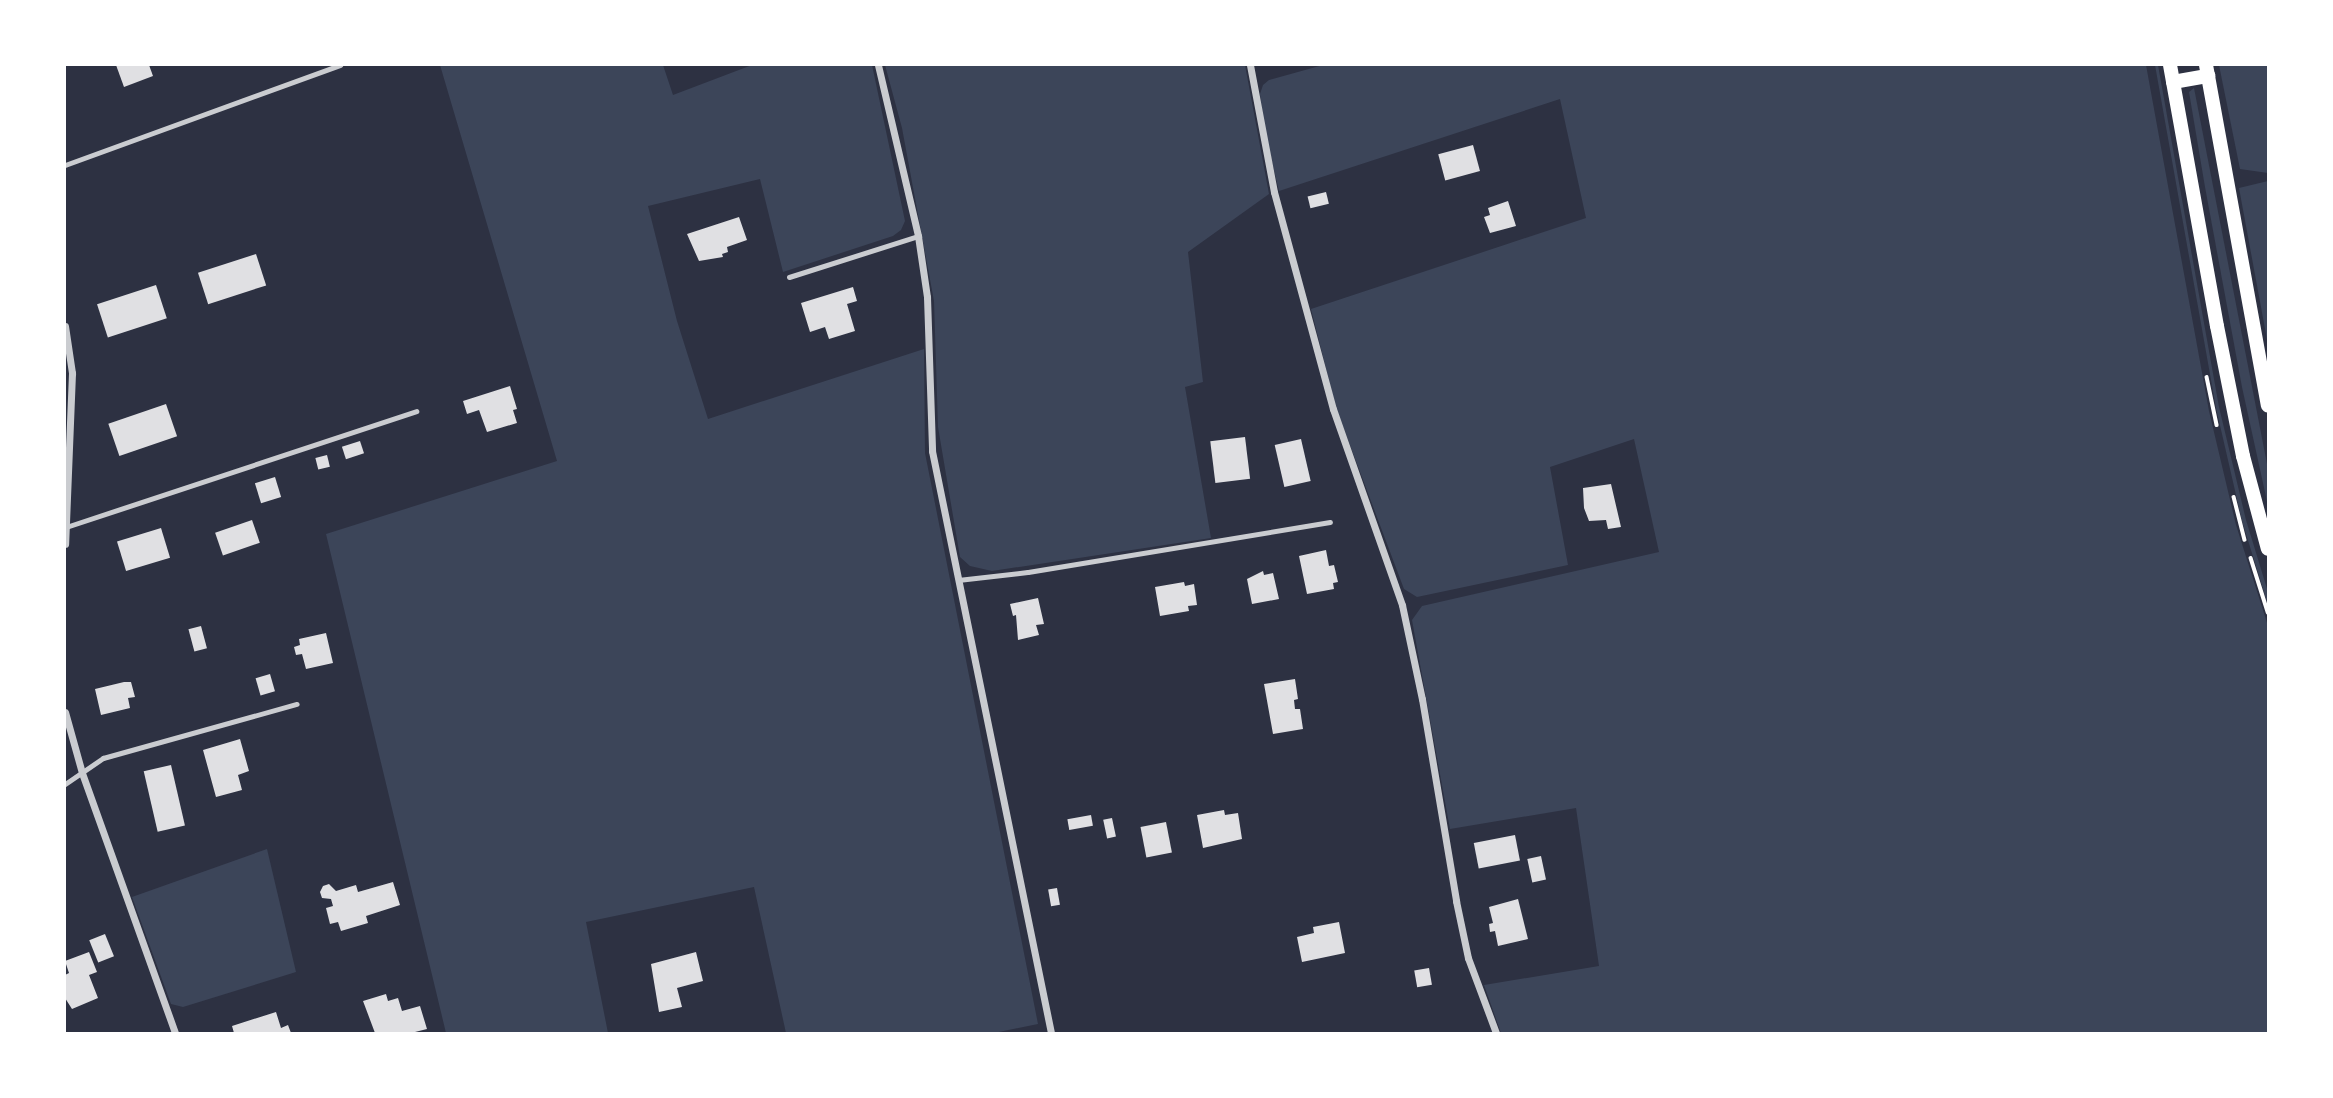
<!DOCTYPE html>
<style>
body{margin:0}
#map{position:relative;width:2333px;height:1098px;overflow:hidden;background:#2d3142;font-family:Karla,sans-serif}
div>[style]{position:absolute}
.green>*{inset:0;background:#3c4559}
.building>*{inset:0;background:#e0e0e3;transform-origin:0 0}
.path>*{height:3.5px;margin:-1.75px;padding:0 1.75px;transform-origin:1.75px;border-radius:1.75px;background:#fff}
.service>*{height:5px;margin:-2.5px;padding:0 2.5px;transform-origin:2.5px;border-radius:2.5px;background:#caccd0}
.minor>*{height:7px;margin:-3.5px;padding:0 3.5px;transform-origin:3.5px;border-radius:3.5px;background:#caccd0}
.secondary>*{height:14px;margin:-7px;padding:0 7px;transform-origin:7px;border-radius:7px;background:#fff}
span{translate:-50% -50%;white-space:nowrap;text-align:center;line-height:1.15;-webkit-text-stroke:6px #fff;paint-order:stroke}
.frame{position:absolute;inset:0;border:66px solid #fff;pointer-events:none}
</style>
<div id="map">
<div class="green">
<div style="clip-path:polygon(440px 65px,663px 65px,673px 95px,752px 65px,872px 65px,905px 221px,901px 230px,893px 236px,783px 272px,760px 179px,648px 206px,677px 321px,708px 419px,924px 349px,925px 453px,1038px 1024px,994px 1033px,786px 1033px,754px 887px,586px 922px,608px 1033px,446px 1033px,326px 534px,557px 461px)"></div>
<div style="clip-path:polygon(885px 65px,1245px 65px,1269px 194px,1188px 252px,1203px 382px,1185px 387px,1211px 538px,992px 571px,970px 566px,960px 557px,938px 427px,934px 301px,902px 128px)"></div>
<div style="clip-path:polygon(1323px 65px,2146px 65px,2209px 411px,2236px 525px,2268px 626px,2268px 1033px,1501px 1033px,1484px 985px,1599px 966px,1576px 808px,1450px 829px,1412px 620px,1422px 606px,1659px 552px,1634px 439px,1550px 467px,1568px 565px,1417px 597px,1404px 589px,1336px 408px,1311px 309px,1586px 218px,1560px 99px,1279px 191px,1265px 133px,1260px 94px,1263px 85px,1269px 80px)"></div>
<div style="clip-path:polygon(2155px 65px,2158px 65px,2219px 407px,2246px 520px,2268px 592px,2268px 605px,2242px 521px,2216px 408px)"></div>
<div style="clip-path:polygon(2219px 65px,2268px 65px,2268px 173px,2240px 169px)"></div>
<div style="clip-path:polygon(2194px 88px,2268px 469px,2268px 506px,2242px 387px,2205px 187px,2189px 92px)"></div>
<div style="clip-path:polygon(2268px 181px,2268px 345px,2239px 188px)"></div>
<div style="clip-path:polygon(267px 849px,296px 972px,183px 1007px,171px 1004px,132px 897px)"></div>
</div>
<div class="building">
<div style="clip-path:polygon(116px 65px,149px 65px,153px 76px,124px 87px)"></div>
<div style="left:1473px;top:145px;width:27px;height:36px;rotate:75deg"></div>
<div style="left:1326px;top:192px;width:12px;height:19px;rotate:76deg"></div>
<div style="clip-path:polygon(1508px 201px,1516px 226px,1490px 233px,1484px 217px,1490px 215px,1488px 208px)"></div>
<div style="clip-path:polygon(739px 217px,747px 240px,727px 247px,728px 252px,722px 254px,723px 257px,699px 261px,687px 234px)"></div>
<div style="left:256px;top:254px;width:33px;height:61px;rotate:72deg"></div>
<div style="left:156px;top:285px;width:35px;height:62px;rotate:72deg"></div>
<div style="clip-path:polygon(853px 287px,857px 301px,847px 304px,855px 331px,829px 339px,825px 327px,810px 332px,801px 303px)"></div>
<div style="clip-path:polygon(510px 386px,517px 409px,513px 410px,517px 423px,487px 432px,479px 410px,467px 414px,463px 401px)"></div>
<div style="left:166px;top:404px;width:34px;height:61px;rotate:71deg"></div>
<div style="left:1245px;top:437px;width:42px;height:35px;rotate:83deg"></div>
<div style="left:1301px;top:439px;width:43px;height:27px;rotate:77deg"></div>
<div style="left:360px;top:441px;width:13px;height:19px;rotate:72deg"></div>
<div style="left:327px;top:455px;width:12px;height:12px;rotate:76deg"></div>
<div style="left:275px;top:477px;width:21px;height:21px;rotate:73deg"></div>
<div style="clip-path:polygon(1611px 484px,1621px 527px,1608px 529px,1606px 520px,1589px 521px,1584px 508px,1583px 488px)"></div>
<div style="left:252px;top:520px;width:24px;height:39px;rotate:71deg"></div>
<div style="left:161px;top:528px;width:31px;height:46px;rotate:73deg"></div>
<div style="clip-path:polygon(1326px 550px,1329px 566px,1334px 565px,1338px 582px,1333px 583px,1334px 589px,1307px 594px,1299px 556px)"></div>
<div style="clip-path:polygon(1263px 571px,1264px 575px,1273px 573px,1279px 599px,1252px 604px,1247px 579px)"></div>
<div style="clip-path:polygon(1184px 582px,1185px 586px,1194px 584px,1197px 605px,1188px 606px,1189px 611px,1160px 616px,1155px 587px)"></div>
<div style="clip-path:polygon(1038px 598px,1044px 624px,1036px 625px,1039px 635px,1018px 640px,1016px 615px,1013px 616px,1010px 604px)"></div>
<div style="left:201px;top:626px;width:23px;height:13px;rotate:75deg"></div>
<div style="clip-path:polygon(326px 633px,333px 663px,306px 669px,302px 654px,296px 655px,294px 647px,300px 645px,299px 639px)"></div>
<div style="left:270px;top:674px;width:18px;height:15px;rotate:74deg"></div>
<div style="clip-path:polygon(1295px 679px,1298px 699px,1294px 700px,1295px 709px,1300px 709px,1303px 729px,1273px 734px,1264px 684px)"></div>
<div style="clip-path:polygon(124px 682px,131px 682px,135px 697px,128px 698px,130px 708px,101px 715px,95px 689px)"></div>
<div style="clip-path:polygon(240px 739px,249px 771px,238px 775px,242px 790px,216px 797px,203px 750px)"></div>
<div style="left:171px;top:765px;width:62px;height:28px;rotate:77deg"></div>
<div style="clip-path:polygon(1224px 810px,1225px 815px,1238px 813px,1242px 839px,1203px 848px,1197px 815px)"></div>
<div style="left:1091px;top:815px;width:11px;height:24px;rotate:80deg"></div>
<div style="left:1112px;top:818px;width:19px;height:9px;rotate:78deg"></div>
<div style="left:1166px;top:822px;width:31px;height:26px;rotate:79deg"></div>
<div style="left:1515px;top:835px;width:26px;height:42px;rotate:79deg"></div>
<div style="left:1541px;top:856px;width:24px;height:14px;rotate:78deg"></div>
<div style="clip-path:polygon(393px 882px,400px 905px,366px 916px,368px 923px,341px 931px,338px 922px,330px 924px,326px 908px,333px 906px,331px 899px,322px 898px,320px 892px,323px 886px,329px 884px,336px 891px,356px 885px,358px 892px)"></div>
<div style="left:1057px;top:888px;width:17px;height:9px;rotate:80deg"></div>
<div style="clip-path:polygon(1518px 899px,1528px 939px,1498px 946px,1495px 931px,1490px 932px,1489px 924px,1493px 923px,1489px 907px)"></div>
<div style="clip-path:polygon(1339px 922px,1345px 953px,1302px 962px,1297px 937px,1314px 933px,1313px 927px)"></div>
<div style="left:105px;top:934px;width:24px;height:17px;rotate:68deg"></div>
<div style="clip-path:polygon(89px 952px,97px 972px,89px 975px,98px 998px,72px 1009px,65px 998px,65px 975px,69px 973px,65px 961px)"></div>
<div style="clip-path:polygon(696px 952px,703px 981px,677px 988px,682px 1007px,659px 1012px,651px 964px)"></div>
<div style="left:1429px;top:968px;width:17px;height:15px;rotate:80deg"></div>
<div style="clip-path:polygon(386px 994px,388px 1001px,398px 998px,402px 1011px,420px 1006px,427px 1029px,411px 1033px,375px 1033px,363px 1001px)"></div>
<div style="clip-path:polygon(276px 1012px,281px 1028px,288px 1025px,291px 1033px,234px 1033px,232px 1026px)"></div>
</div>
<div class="path">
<div style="left:2207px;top:377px;width:49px;rotate:78.2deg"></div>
<div style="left:2234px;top:497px;width:44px;rotate:75.7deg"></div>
<div style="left:2251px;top:558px;width:57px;rotate:72.5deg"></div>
</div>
<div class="service">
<div style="left:65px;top:165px;width:293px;rotate:-20deg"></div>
<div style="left:789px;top:277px;width:135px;rotate:-17.6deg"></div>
<div style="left:66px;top:527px;width:369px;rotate:-18.3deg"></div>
<div style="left:958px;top:580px;width:70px;rotate:-6.5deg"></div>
<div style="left:1028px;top:572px;width:306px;rotate:-9.4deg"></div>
<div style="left:65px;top:784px;width:46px;rotate:-34.4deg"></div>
<div style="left:103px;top:758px;width:201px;rotate:-15.6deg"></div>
</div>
<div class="minor">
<div style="left:878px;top:65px;width:176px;rotate:76.8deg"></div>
<div style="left:918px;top:236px;width:62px;rotate:81.6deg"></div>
<div style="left:927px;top:297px;width:154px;rotate:88.1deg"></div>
<div style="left:932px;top:451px;width:594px;rotate:78.44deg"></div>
<div style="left:1250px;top:65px;width:129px;rotate:79.3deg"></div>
<div style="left:1274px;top:192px;width:225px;rotate:74.8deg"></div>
<div style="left:1333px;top:409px;width:208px;rotate:70.6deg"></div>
<div style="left:1402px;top:605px;width:96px;rotate:78deg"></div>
<div style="left:1422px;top:699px;width:205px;rotate:80.4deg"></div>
<div style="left:1456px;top:901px;width:58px;rotate:78.1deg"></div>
<div style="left:1468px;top:958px;width:80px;rotate:69.5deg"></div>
<div style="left:65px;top:326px;width:48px;rotate:81.5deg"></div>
<div style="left:72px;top:373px;width:171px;rotate:92.3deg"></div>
<div style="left:65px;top:712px;width:63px;rotate:74.4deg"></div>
<div style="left:82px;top:773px;width:276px;rotate:70.3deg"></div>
</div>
<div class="secondary">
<div style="left:2170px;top:65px;width:265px;rotate:79.8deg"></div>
<div style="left:2217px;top:326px;width:133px;rotate:78.7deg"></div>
<div style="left:2243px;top:456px;width:96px;rotate:75deg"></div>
<div style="left:2206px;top:65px;width:346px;rotate:79.7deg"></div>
<div style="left:2173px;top:82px;width:36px;rotate:-10deg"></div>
</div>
<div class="frame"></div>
</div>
